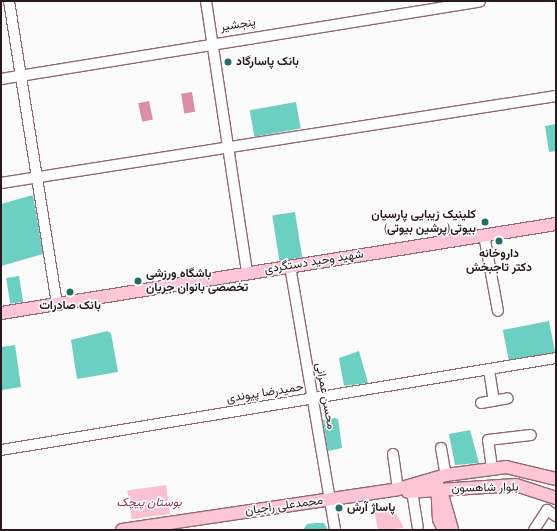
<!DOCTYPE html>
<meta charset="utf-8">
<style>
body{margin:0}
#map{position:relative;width:557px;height:531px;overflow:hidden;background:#fbfbfb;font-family:Spectral,Vazirmatn,serif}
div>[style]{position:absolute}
.green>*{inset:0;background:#f9c1d1;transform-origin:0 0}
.water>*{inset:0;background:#db8ea5;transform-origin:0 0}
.building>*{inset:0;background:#6bcfc1;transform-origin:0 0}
.roads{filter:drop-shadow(1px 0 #8e6a74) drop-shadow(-1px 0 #8e6a74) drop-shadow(0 1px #8e6a74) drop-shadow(0 -1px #8e6a74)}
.minor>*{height:10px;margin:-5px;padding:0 5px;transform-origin:5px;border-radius:5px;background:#fff}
.major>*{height:12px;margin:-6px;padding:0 6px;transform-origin:6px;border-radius:6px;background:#fec5d6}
.dots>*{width:11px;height:11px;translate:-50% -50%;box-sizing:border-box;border:2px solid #fff;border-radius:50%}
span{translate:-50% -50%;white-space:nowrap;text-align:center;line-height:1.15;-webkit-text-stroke:3px #fff;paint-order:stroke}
.street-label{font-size:12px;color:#26181c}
.poi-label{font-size:12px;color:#26181c;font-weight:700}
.left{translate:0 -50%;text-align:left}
.right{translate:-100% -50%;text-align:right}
.park-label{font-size:12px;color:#8d3354;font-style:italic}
.frame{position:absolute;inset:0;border:2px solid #26181c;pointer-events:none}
</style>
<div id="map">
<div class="green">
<div style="left:166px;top:485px;width:29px;height:39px;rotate:82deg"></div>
<div style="clip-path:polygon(393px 508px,404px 528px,378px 530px,374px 510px)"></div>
</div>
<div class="water">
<div style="left:192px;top:92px;width:20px;height:11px;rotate:81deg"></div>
<div style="left:149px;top:101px;width:19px;height:11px;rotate:78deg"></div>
</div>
<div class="building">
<div style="left:296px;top:102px;width:27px;height:47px;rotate:80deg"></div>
<div style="clip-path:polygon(556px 124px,556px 151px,549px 152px,545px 126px)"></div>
<div style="clip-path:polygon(33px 195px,43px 254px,1px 266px,1px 204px)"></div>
<div style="left:295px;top:212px;width:46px;height:23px;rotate:81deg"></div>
<div style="left:19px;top:276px;width:26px;height:13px;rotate:81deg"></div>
<div style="left:549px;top:321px;width:32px;height:47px;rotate:79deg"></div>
<div style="clip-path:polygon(107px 331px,111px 333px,118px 372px,77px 379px,71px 340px)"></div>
<div style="clip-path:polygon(15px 345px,21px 387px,2px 390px,1px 347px)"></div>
<div style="clip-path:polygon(359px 351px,368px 383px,344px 386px,339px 358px)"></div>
<div style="clip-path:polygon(334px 418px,338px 419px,342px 448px,328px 451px,323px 420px)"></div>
<div style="clip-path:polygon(470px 430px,479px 463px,455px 465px,449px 434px)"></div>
<div style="clip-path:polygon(316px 523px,324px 523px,328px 530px,303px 530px,307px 524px)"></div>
</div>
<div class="roads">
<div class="minor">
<div style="left:9px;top:1px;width:307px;rotate:81deg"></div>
<div style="left:206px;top:1px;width:275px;rotate:81.4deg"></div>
<div style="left:1px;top:79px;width:485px;rotate:-9.2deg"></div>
<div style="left:1px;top:183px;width:562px;rotate:-8.91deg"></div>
<div style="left:484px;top:235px;width:77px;rotate:79.6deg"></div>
<div style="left:290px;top:266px;width:268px;rotate:80.3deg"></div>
<div style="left:489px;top:370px;width:31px;rotate:81deg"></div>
<div style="left:481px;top:403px;width:27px;rotate:-10deg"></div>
<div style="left:441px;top:448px;width:27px;rotate:80deg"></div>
<div style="left:1px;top:450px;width:563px;rotate:-9.41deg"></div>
<div style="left:393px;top:454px;width:35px;rotate:82deg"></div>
<div style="left:492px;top:468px;width:28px;rotate:-98deg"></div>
<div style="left:488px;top:440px;width:43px;rotate:-6.6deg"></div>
<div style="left:412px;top:491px;width:36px;rotate:81deg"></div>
<div style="left:534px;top:530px;width:24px;rotate:-57deg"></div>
<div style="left:547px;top:510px;width:11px;rotate:34deg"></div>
</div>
<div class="major">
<div style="left:1px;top:313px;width:562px;rotate:-9.11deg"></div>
<div style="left:437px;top:482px;width:37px;rotate:87deg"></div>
<div style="left:439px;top:519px;width:12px;rotate:66deg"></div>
<div style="left:408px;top:492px;width:108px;rotate:-3.7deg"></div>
<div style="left:516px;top:485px;width:42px;rotate:18deg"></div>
<div style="left:443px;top:498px;width:33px;rotate:74deg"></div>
<div style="left:122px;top:530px;width:279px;rotate:-8.4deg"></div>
<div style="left:398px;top:489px;width:50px;rotate:-16.3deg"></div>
<div style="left:446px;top:475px;width:61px;rotate:-7.6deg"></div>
<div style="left:506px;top:467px;width:51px;rotate:13.5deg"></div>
</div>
</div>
<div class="dots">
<div style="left:228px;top:62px;background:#256d64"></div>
<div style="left:485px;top:222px;background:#256d64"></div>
<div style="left:499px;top:241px;background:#256d64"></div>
<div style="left:138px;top:281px;background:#256d64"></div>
<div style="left:70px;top:292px;background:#256d64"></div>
<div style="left:339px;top:508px;background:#256d64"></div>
</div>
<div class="street-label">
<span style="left:238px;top:25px;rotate:-9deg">پنجشیر</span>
<span style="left:314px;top:262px;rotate:-9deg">شهید وحید دستگردی</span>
<span style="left:265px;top:393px;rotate:-9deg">حمیدرضا پیوندی</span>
<span style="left:325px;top:396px;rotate:80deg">محسن عمرانی</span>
<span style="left:485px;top:488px;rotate:-1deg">بلوار شاهسون</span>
<span style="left:284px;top:506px;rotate:-8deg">محمدعلی راجیان</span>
</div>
<div class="poi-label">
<span class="left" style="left:236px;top:62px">بانک پاسارگاد</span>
<span class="right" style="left:476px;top:222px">کلینیک زیبایی پارسیان<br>بیوتی(پرشین بیوتی)</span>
<span style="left:499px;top:261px">داروخانه<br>دکتر تاجبخش</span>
<span class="left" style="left:146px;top:281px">باشگاه ورزشی<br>تخصصی بانوان جریان</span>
<span style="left:70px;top:306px">بانک صادرات</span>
<span class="left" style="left:347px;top:508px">پاساژ آرش</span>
</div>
<div class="park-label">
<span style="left:149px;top:503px">بوستان پیچک</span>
</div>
<div class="frame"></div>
</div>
